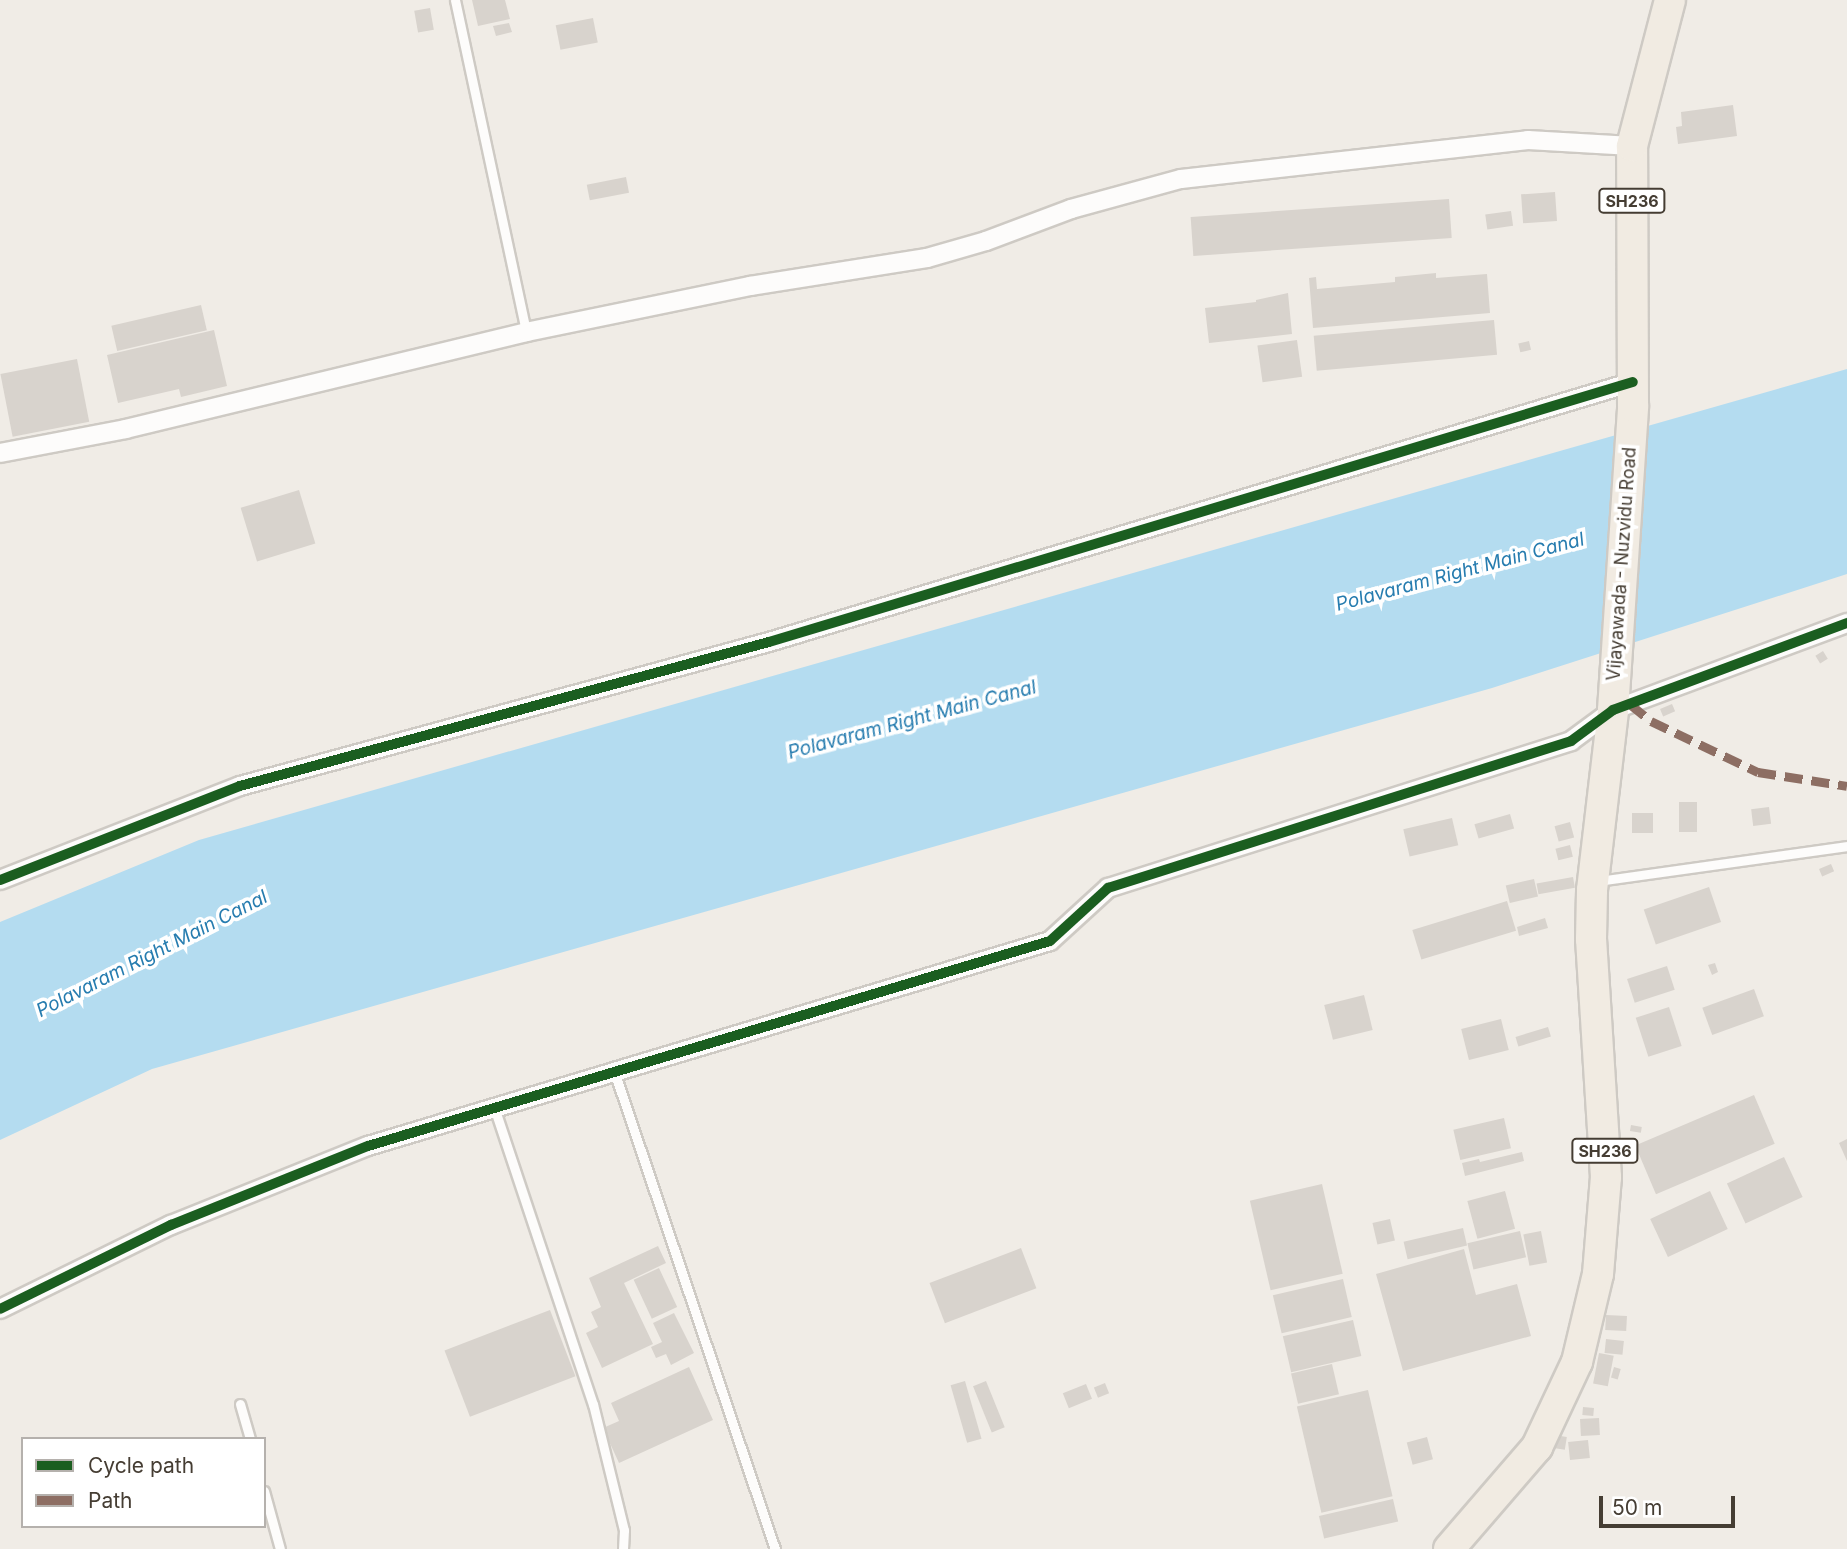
<!DOCTYPE html>
<style>
body{margin:0}
#map{position:relative;width:1847px;height:1549px;overflow:hidden;background:#f0ece6;font-family:Inter,sans-serif}
div>[style]{position:absolute}
.water>*{inset:0;background:#b4dcf0}
.building>*{inset:0;background:#d8d3cd;transform-origin:0 0}
.roads{filter:drop-shadow(2px 0 #cecac4) drop-shadow(-2px 0 #cecac4) drop-shadow(0 2px #cecac4) drop-shadow(0 -2px #cecac4)}
.service>*{height:9px;margin:-4.5px;padding:0 4.5px;transform-origin:4.5px;border-radius:4.5px;background:#fdfcfb}
.minor>*{height:18px;margin:-9px;padding:0 9px;transform-origin:9px;border-radius:9px;background:#fdfcfb}
.primary>*{height:30px;margin:-15px;padding:0 15px;transform-origin:15px;border-radius:15px;background:#f1ebe2}
.quiet>*{height:9px;margin-top:-4.5px;transform-origin:0;background:repeating-linear-gradient(90deg,#8d6e63 0 18px,transparent 0 27px)}
.cycleway>*{height:10px;margin:-5px;padding:0 5px;transform-origin:5px;border-radius:5px;background:#1b5e20}
span{translate:-50% -50%;white-space:nowrap;text-align:center;line-height:1.15;-webkit-text-stroke:7px #fff;paint-order:stroke}
.shield-label span{padding:2px 5px;background:#fff;border:2px solid;border-radius:5px;-webkit-text-stroke-width:0}
.shield-label{font-size:16px;color:#453d33;font-weight:700}
.street-label{font-size:18px;color:#453d33}
.water-label{font-size:19px;color:#267caf;font-style:italic}
.legend{position:absolute;left:21px;top:1437px;width:245px;height:91px;box-sizing:border-box;background:#fff;border:2px solid #b5b1ad;margin:0;padding:9px 12px;list-style:none;font-size:21px;color:#453d33}
.legend li{display:flex;align-items:center;gap:14px;height:35px}
.legend b{width:35px;border:2px solid #b5b1ad}
.scale{position:absolute;left:1599px;top:1496px;width:136px;height:32px;box-sizing:border-box;border:4px solid #453d33;border-top:0;padding-left:9px;font-size:21px;line-height:24px;white-space:nowrap;color:#453d33;-webkit-text-stroke:5px #fff;paint-order:stroke}
</style>
<div id="map">
<div class="water">
<div style="clip-path:polygon(1847px 369px,1847px 574px,1492px 688px,152px 1069px,0 1140px,0 922px,199px 840px)"></div>
</div>
<div class="building">
<div style="clip-path:polygon(472px 0,505px 0,510px 19px,478px 26px)"></div>
<div style="left:430px;top:8px;width:22px;height:16px;rotate:80deg"></div>
<div style="left:593px;top:18px;width:25px;height:38px;rotate:79deg"></div>
<div style="clip-path:polygon(509px 23px,512px 32px,496px 36px,493px 26px)"></div>
<div style="clip-path:polygon(1733px 105px,1737px 136px,1678px 144px,1676px 127px,1682px 126px,1681px 112px)"></div>
<div style="left:626px;top:177px;width:16px;height:40px;rotate:79deg"></div>
<div style="left:1555px;top:192px;width:29px;height:34px;rotate:86deg"></div>
<div style="left:1449px;top:199px;width:39px;height:259px;rotate:86deg"></div>
<div style="left:1650px;top:199px;width:13px;height:13px;rotate:4deg"></div>
<div style="left:1511px;top:211px;width:15px;height:26px;rotate:82deg"></div>
<div style="clip-path:polygon(1436px 273px,1436px 278px,1487px 274px,1490px 313px,1313px 328px,1309px 278px,1316px 277px,1317px 289px,1395px 282px,1395px 277px)"></div>
<div style="clip-path:polygon(1288px 293px,1292px 334px,1209px 343px,1205px 308px,1256px 302px,1256px 300px)"></div>
<div style="left:201px;top:305px;width:26px;height:92px;rotate:77deg"></div>
<div style="left:1494px;top:320px;width:35px;height:181px;rotate:85deg"></div>
<div style="clip-path:polygon(214px 330px,227px 386px,181px 397px,179px 389px,118px 403px,107px 355px)"></div>
<div style="left:1297px;top:340px;width:37px;height:40px;rotate:82deg"></div>
<div style="left:1529px;top:341px;width:9px;height:11px;rotate:77deg"></div>
<div style="left:77px;top:359px;width:64px;height:78px;rotate:79deg"></div>
<div style="left:299px;top:490px;width:56px;height:61px;rotate:73deg"></div>
<div style="left:1823px;top:651px;width:9px;height:9px;rotate:58deg"></div>
<div style="left:1672px;top:704px;width:8px;height:13px;rotate:67deg"></div>
<div style="left:1679px;top:802px;width:18px;height:30px"></div>
<div style="left:1769px;top:807px;width:17px;height:18px;rotate:83deg"></div>
<div style="left:1632px;top:813px;width:21px;height:20px"></div>
<div style="left:1510px;top:814px;width:15px;height:37px;rotate:74deg"></div>
<div style="left:1452px;top:818px;width:28px;height:50px;rotate:77deg"></div>
<div style="left:1570px;top:822px;width:16px;height:16px;rotate:75deg"></div>
<div style="left:1570px;top:845px;width:12px;height:15px;rotate:76deg"></div>
<div style="left:1831px;top:864px;width:8px;height:13px;rotate:67deg"></div>
<div style="left:1573px;top:877px;width:11px;height:37px;rotate:80deg"></div>
<div style="left:1534px;top:879px;width:18px;height:29px;rotate:77deg"></div>
<div style="left:1709px;top:887px;width:37px;height:69px;rotate:71deg"></div>
<div style="left:1507px;top:901px;width:31px;height:99px;rotate:73deg"></div>
<div style="clip-path:polygon(1545px 918px,1548px 928px,1519px 936px,1517px 927px)"></div>
<div style="clip-path:polygon(1715px 963px,1718px 972px,1712px 975px,1708px 965px)"></div>
<div style="left:1667px;top:966px;width:25px;height:42px;rotate:72deg"></div>
<div style="left:1754px;top:989px;width:29px;height:55px;rotate:70deg"></div>
<div style="left:1364px;top:995px;width:36px;height:41px;rotate:76deg"></div>
<div style="left:1669px;top:1007px;width:41px;height:35px;rotate:72deg"></div>
<div style="left:1501px;top:1019px;width:32px;height:41px;rotate:76deg"></div>
<div style="left:1548px;top:1027px;width:10px;height:34px;rotate:73deg"></div>
<div style="left:1754px;top:1095px;width:53px;height:129px;rotate:67deg"></div>
<div style="left:1504px;top:1118px;width:31px;height:52px;rotate:77deg"></div>
<div style="left:1631px;top:1125px;width:11px;height:6px;rotate:10deg"></div>
<div style="clip-path:polygon(1847px 1139px,1847px 1161px,1839px 1143px)"></div>
<div style="clip-path:polygon(1522px 1152px,1524px 1161px,1465px 1176px,1462px 1163px,1479px 1159px,1480px 1162px)"></div>
<div style="left:1784px;top:1157px;width:44px;height:63px;rotate:65deg"></div>
<div style="left:1322px;top:1184px;width:92px;height:74px;rotate:77deg"></div>
<div style="left:1505px;top:1191px;width:39px;height:39px;rotate:75deg"></div>
<div style="left:1710px;top:1191px;width:42px;height:66px;rotate:65deg"></div>
<div style="left:1390px;top:1219px;width:22px;height:18px;rotate:77deg"></div>
<div style="left:1463px;top:1228px;width:18px;height:61px;rotate:77deg"></div>
<div style="left:1520px;top:1231px;width:27px;height:54px;rotate:77deg"></div>
<div style="left:1541px;top:1231px;width:32px;height:18px;rotate:79deg"></div>
<div style="clip-path:polygon(658px 1246px,666px 1263px,624px 1283px,653px 1344px,602px 1368px,586px 1333px,598px 1327px,591px 1312px,601px 1307px,589px 1278px)"></div>
<div style="left:1021px;top:1248px;width:43px;height:98px;rotate:69deg"></div>
<div style="clip-path:polygon(1464px 1249px,1476px 1295px,1517px 1284px,1531px 1336px,1403px 1371px,1376px 1274px)"></div>
<div style="left:659px;top:1268px;width:43px;height:28px;rotate:65deg"></div>
<div style="left:1343px;top:1279px;width:39px;height:72px;rotate:77deg"></div>
<div style="left:550px;top:1310px;width:71px;height:113px;rotate:69deg"></div>
<div style="clip-path:polygon(674px 1313px,694px 1353px,671px 1365px,666px 1354px,656px 1358px,651px 1347px,662px 1342px,653px 1323px)"></div>
<div style="left:1606px;top:1315px;width:21px;height:15px;rotate:3deg"></div>
<div style="left:1353px;top:1320px;width:37px;height:72px;rotate:77deg"></div>
<div style="left:1606px;top:1339px;width:18px;height:14px;rotate:6deg"></div>
<div style="left:1599px;top:1353px;width:15px;height:31px;rotate:11deg"></div>
<div style="left:1332px;top:1364px;width:31px;height:42px;rotate:77deg"></div>
<div style="clip-path:polygon(689px 1367px,713px 1420px,619px 1463px,603px 1428px,619px 1421px,611px 1403px)"></div>
<div style="left:1614px;top:1367px;width:7px;height:11px;rotate:16deg"></div>
<div style="left:965px;top:1381px;width:60px;height:15px;rotate:74deg"></div>
<div style="left:986px;top:1381px;width:50px;height:14px;rotate:68deg"></div>
<div style="left:1105px;top:1383px;width:11px;height:12px;rotate:68deg"></div>
<div style="left:1086px;top:1384px;width:16px;height:25px;rotate:68deg"></div>
<div style="left:1368px;top:1390px;width:109px;height:73px;rotate:77deg"></div>
<div style="left:1583px;top:1407px;width:11px;height:8px;rotate:5deg"></div>
<div style="left:1599px;top:1418px;width:17px;height:19px;rotate:87deg"></div>
<div style="left:1554px;top:1435px;width:13px;height:13px;rotate:9deg"></div>
<div style="left:1427px;top:1437px;width:23px;height:21px;rotate:75deg"></div>
<div style="left:1588px;top:1440px;width:18px;height:20px;rotate:84deg"></div>
<div style="left:1393px;top:1499px;width:23px;height:76px;rotate:77deg"></div>
</div>
<div class="roads">
<div class="service">
<div style="left:455px;top:0;width:340px;rotate:77.9deg"></div>
<div style="left:1598px;top:881px;width:251px;rotate:-8deg"></div>
<div style="left:614px;top:1071px;width:504px;rotate:71.39deg"></div>
<div style="left:494px;top:1107px;width:313px;rotate:71.6deg"></div>
<div style="left:593px;top:1404px;width:130px;rotate:76.2deg"></div>
<div style="left:624px;top:1530px;width:19px;rotate:93deg"></div>
<div style="left:240px;top:1404px;width:36px;rotate:74deg"></div>
<div style="left:264px;top:1491px;width:60px;rotate:74.6deg"></div>
</div>
<div class="minor">
<div style="left:0;top:453px;width:128px;rotate:-10.8deg"></div>
<div style="left:126px;top:429px;width:412px;rotate:-13.6deg"></div>
<div style="left:526px;top:332px;width:229px;rotate:-11.6deg"></div>
<div style="left:750px;top:286px;width:179px;rotate:-9deg"></div>
<div style="left:927px;top:258px;width:61px;rotate:-16.1deg"></div>
<div style="left:986px;top:241px;width:91px;rotate:-20.6deg"></div>
<div style="left:1071px;top:209px;width:114px;rotate:-15.3deg"></div>
<div style="left:1181px;top:179px;width:349px;rotate:-6.4deg"></div>
<div style="left:1528px;top:140px;width:104px;rotate:3.3deg"></div>
<div style="left:0;top:880px;width:258px;rotate:-21.4deg"></div>
<div style="left:240px;top:786px;width:548px;rotate:-15.23deg"></div>
<div style="left:769px;top:642px;width:902px;rotate:-16.75deg"></div>
<div style="left:0;top:1309px;width:191px;rotate:-26.2deg"></div>
<div style="left:171px;top:1225px;width:212px;rotate:-21.9deg"></div>
<div style="left:368px;top:1146px;width:712px;rotate:-16.73deg"></div>
<div style="left:1050px;top:941px;width:79px;rotate:-42.4deg"></div>
<div style="left:1108px;top:888px;width:486px;rotate:-17.6deg"></div>
<div style="left:1571px;top:741px;width:52px;rotate:-36.4deg"></div>
<div style="left:1613px;top:710px;width:250px;rotate:-20.4deg"></div>
</div>
<div class="primary">
<div style="left:1449px;top:1549px;width:135px;rotate:-49.2deg"></div>
<div style="left:1537px;top:1447px;width:94px;rotate:-64.8deg"></div>
<div style="left:1577px;top:1362px;width:90px;rotate:-76.6deg"></div>
<div style="left:1598px;top:1274px;width:97px;rotate:-85.3deg"></div>
<div style="left:1606px;top:1177px;width:238px;rotate:-93.6deg"></div>
<div style="left:1591px;top:939px;width:49px;rotate:-88.8deg"></div>
<div style="left:1592px;top:890px;width:181px;rotate:-83.3deg"></div>
<div style="left:1613px;top:710px;width:305px;rotate:-86.2deg"></div>
<div style="left:1633px;top:406px;width:260px;rotate:-90.2deg"></div>
<div style="left:1632px;top:146px;width:151px;rotate:-75.4deg"></div>
</div>
</div>
<div class="quiet">
<div style="left:1630px;top:704px;width:27px;rotate:39deg"></div>
<div style="left:1651px;top:721px;width:119px;rotate:25.5deg"></div>
<div style="left:1758px;top:772px;width:90px;rotate:8.9deg"></div>
</div>
<div class="cycleway">
<div style="left:0;top:880px;width:258px;rotate:-21.4deg"></div>
<div style="left:240px;top:786px;width:548px;rotate:-15.23deg"></div>
<div style="left:769px;top:642px;width:902px;rotate:-16.75deg"></div>
<div style="left:0;top:1309px;width:191px;rotate:-26.2deg"></div>
<div style="left:171px;top:1225px;width:212px;rotate:-21.9deg"></div>
<div style="left:368px;top:1146px;width:712px;rotate:-16.73deg"></div>
<div style="left:1050px;top:941px;width:79px;rotate:-42.4deg"></div>
<div style="left:1108px;top:888px;width:486px;rotate:-17.6deg"></div>
<div style="left:1571px;top:741px;width:52px;rotate:-36.4deg"></div>
<div style="left:1613px;top:710px;width:250px;rotate:-20.4deg"></div>
</div>
<div class="shield-label">
<span style="left:1632px;top:201px">SH236</span>
<span style="left:1605px;top:1151px">SH236</span>
</div>
<div class="street-label">
<span style="left:1622px;top:564px;rotate:-86deg">Vijayawada - Nuzvidu Road</span>
</div>
<div class="water-label">
<span style="left:1460px;top:572px;rotate:-15deg">Polavaram Right Main Canal</span>
<span style="left:912px;top:720px;rotate:-15deg">Polavaram Right Main Canal</span>
<span style="left:152px;top:954px;rotate:-27deg">Polavaram Right Main Canal</span>
</div>
<ul class="legend">
<li><b style="height:9px;background:#1b5e20"></b>Cycle path</li>
<li><b style="height:9px;background:#8d6e63"></b>Path</li>
</ul>
<div class="scale">50 m</div>
</div>
